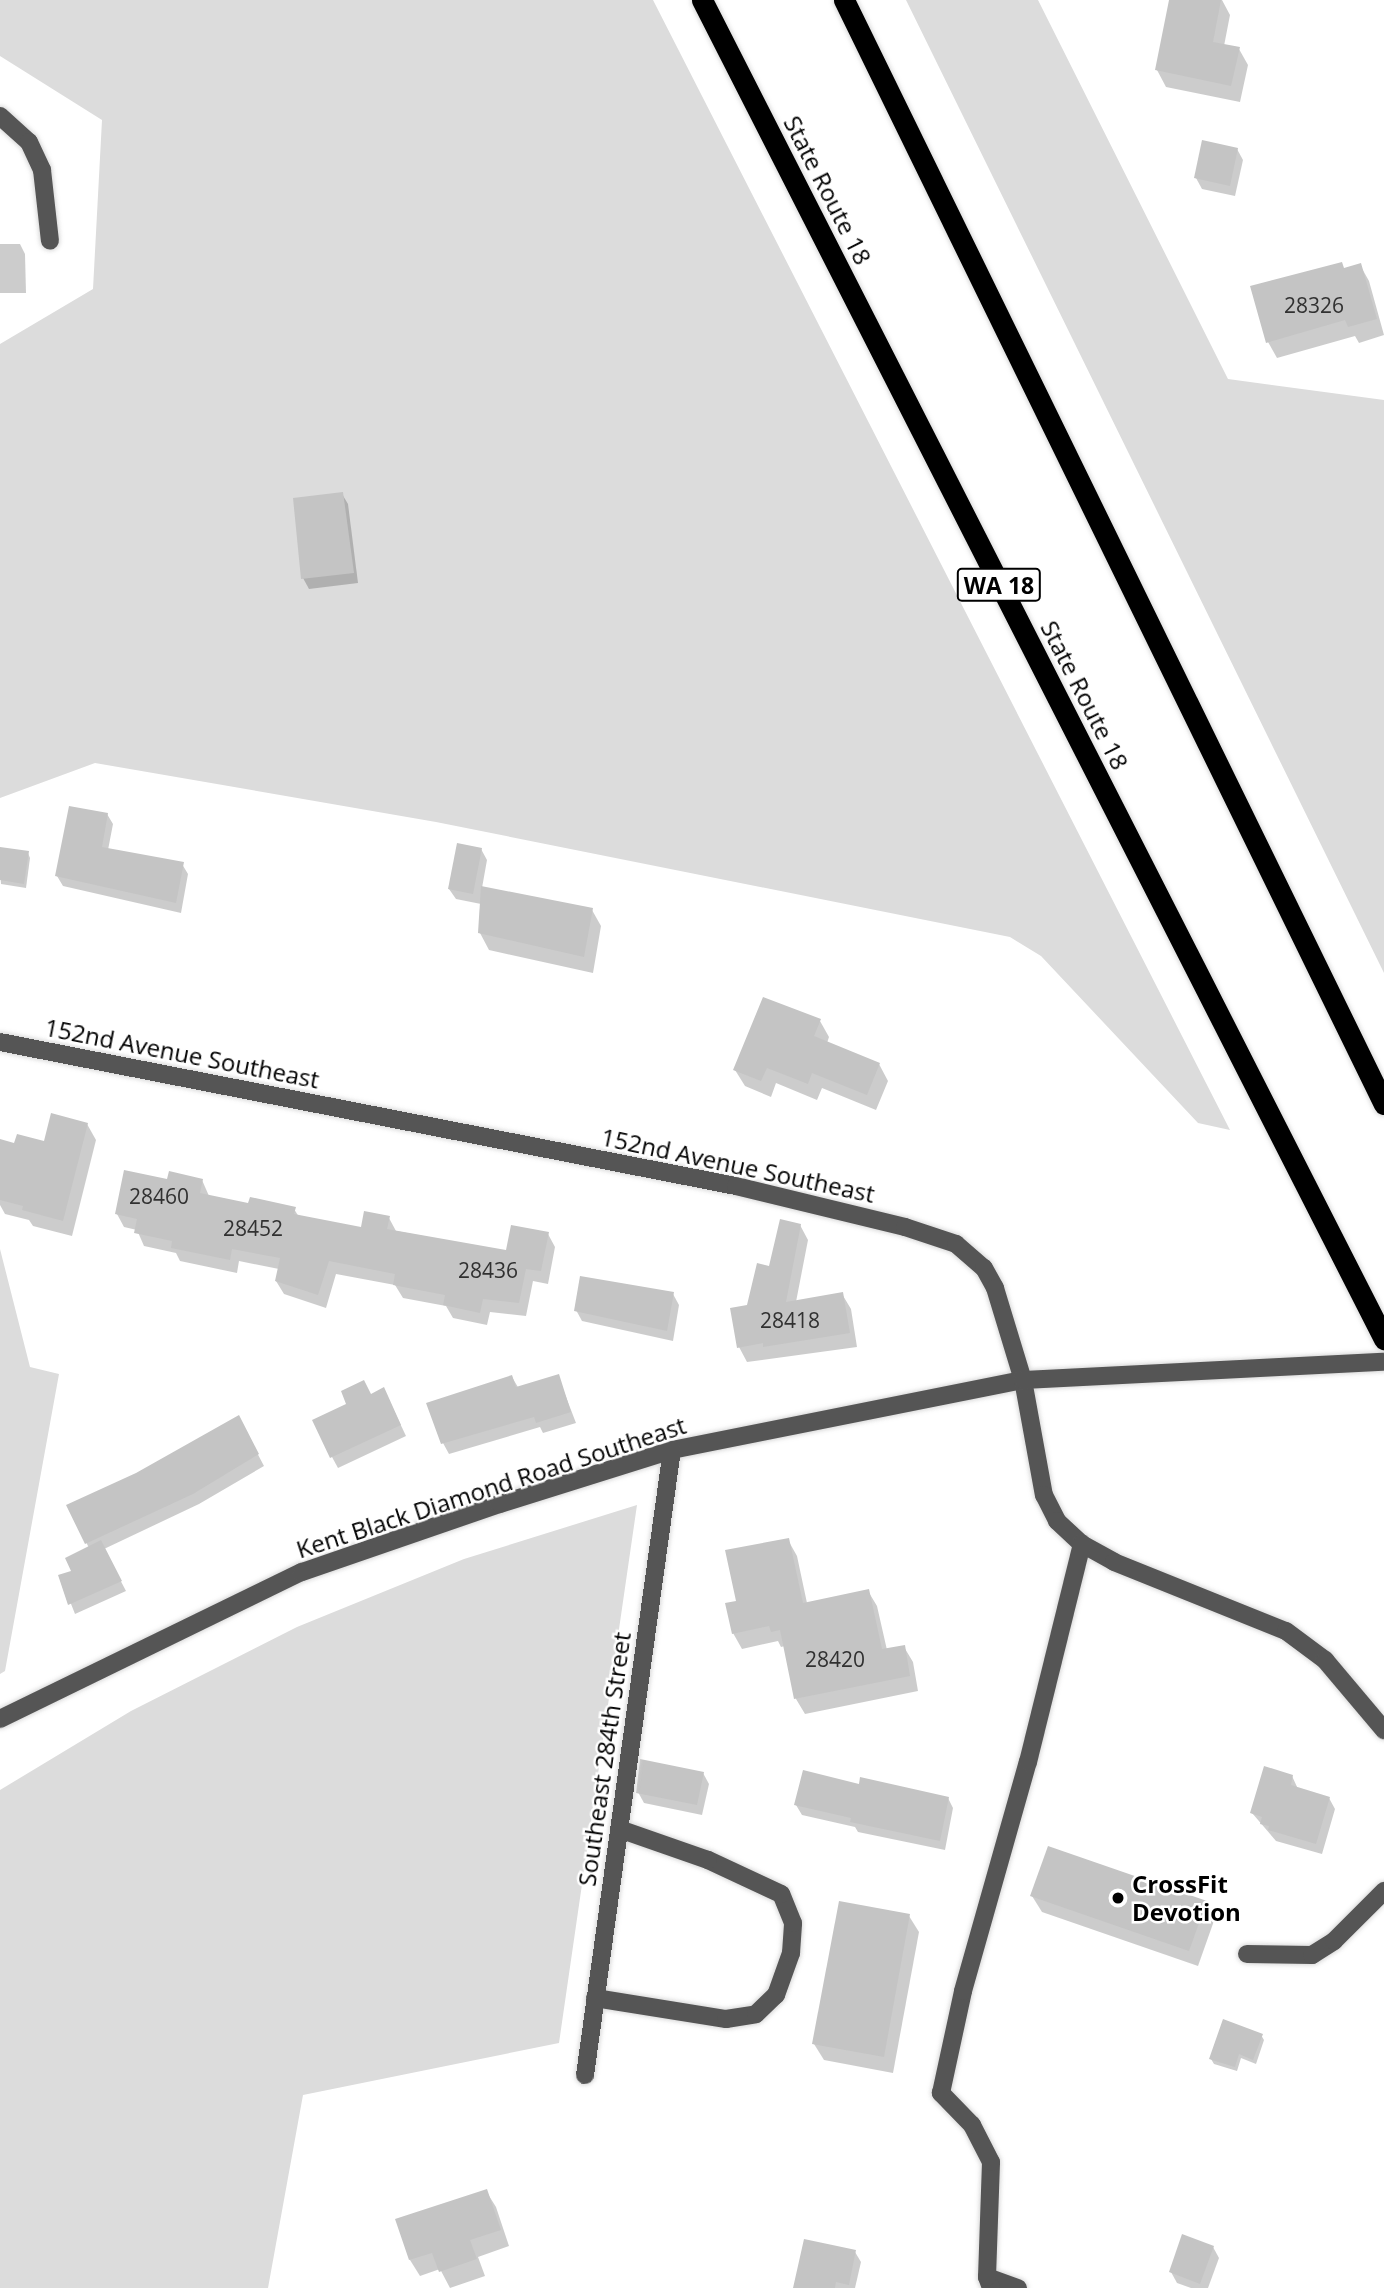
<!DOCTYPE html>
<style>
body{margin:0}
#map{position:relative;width:1384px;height:2288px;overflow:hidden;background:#fff;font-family:"Open Sans",sans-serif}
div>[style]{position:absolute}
.green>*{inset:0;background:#dcdcdc}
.shadow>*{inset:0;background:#0003}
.building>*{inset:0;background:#c4c4c4}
.roads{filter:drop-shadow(0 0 2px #dbdbdb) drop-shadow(0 0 2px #dbdbdb)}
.minor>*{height:18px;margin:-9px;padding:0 9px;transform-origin:9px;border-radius:9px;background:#555}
.highway>*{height:21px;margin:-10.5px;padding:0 10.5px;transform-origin:10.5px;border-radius:10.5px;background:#000}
.dots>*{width:19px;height:19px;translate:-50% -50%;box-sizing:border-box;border:4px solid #fff;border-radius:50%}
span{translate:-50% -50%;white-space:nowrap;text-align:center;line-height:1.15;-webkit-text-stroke:5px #fff;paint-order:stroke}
.number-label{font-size:21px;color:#313131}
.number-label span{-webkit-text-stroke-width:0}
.shield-label span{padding:2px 5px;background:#fff;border:2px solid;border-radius:5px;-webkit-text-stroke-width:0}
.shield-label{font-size:23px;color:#000;font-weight:700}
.street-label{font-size:24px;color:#000}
.poi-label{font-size:24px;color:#000;font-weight:700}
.left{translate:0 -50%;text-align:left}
</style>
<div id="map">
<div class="green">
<div style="clip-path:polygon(0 0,653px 0,1230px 1130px,1198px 1123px,1041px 956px,1010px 937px,436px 822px,95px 763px,0 798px,0 344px,93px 289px,102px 120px,0 56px)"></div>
<div style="clip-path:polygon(906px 0,1038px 0,1228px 379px,1384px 400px,1384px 973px)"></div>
<div style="clip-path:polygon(0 1249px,30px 1367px,59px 1374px,5px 1671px,0 1674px)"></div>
<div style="clip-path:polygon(637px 1505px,559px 2043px,303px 2095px,268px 2288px,0 2288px,0 1790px,131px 1711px,297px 1627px,464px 1559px)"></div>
</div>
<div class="shadow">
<div style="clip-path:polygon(1171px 0,1222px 0,1230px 15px,1224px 46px,1239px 49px,1248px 65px,1240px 102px,1166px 87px,1157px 70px)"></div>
<div style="clip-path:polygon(1237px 149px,1243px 160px,1235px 196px,1202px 189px,1196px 178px)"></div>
<div style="clip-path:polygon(0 244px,20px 244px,25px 254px,26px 293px,0 293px)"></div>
<div style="clip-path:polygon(1360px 265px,1369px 281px,1384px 335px,1359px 343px,1355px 336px,1277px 358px,1268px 342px,1344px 269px)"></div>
<div style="clip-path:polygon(342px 494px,348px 504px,358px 583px,309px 589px,303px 578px)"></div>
<div style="clip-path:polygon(107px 814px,113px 824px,108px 850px,182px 864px,188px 874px,181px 913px,63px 886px,57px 876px)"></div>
<div style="clip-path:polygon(481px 849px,487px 860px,482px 888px,592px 910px,601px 926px,593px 973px,489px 950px,480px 933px,481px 904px,456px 899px,449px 889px)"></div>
<div style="clip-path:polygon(28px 853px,30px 858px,26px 888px,1px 884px,0 868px)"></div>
<div style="clip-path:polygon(820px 1021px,829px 1037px,827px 1043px,879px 1064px,888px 1081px,876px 1110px,822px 1088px,817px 1100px,776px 1083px,771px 1097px,745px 1086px,735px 1070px)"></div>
<div style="clip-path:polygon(87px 1124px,96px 1140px,72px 1236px,33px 1226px,29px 1220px,5px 1214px,0 1205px,0 1141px,16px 1145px,45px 1143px)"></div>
<div style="clip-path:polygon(202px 1180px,209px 1196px,249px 1205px,294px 1209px,299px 1217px,362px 1229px,389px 1218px,396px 1231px,508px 1252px,548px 1234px,555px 1247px,548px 1284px,533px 1281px,526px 1316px,490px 1312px,487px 1325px,453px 1318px,446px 1306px,403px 1298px,395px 1285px,336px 1274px,326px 1308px,284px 1294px,276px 1281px,279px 1269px,239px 1261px,237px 1273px,180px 1261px,176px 1253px,144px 1246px,137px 1230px,124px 1227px,117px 1214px,168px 1181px)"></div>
<div style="clip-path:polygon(800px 1225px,808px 1240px,796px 1302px,842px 1294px,851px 1309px,857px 1347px,747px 1362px,739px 1347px,748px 1306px)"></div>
<div style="clip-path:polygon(673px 1294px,679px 1305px,673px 1341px,582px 1321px,576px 1310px)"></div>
<div style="clip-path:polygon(558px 1376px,576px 1423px,543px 1433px,540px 1427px,449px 1454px,443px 1443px,512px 1377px,519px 1389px)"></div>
<div style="clip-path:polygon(371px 1396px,389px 1400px,406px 1436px,338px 1468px,332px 1457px)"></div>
<div style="clip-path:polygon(244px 1428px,264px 1466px,199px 1504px,104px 1549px,126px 1591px,75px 1614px,60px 1576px,73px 1572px,89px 1548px,68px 1506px)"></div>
<div style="clip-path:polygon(788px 1540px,797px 1556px,807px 1603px,868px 1591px,877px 1606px,887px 1650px,904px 1647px,913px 1662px,918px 1691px,805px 1714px,796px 1699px,785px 1646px,781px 1647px,778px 1641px,742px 1649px,733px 1633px,738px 1602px)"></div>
<div style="clip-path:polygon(703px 1773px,709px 1784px,702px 1815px,644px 1803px,638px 1792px)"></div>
<div style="clip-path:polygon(1292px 1776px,1298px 1789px,1329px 1798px,1335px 1809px,1322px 1854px,1276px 1841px,1252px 1813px)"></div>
<div style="clip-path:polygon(860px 1786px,948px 1798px,953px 1808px,945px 1850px,858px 1832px,855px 1827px,802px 1815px,796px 1805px)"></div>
<div style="clip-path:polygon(1032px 1896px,1205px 1902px,1215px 1918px,1198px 1966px,1042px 1912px)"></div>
<div style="clip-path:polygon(909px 1916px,919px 1932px,893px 2073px,824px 2060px,814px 2044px)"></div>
<div style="clip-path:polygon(1261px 2035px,1264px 2040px,1256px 2064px,1241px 2058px,1237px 2071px,1214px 2064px,1211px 2059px)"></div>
<div style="clip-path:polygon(486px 2191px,496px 2207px,509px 2246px,478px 2257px,485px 2276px,450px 2288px,440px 2269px,420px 2276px,410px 2260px,397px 2221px)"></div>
<div style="clip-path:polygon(1213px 2247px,1219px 2258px,1208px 2288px,1191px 2288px,1177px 2283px,1171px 2272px)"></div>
<div style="clip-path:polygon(855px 2252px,861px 2262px,855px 2288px,795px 2288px)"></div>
</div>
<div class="building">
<div style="clip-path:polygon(1169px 0,1221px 0,1213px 42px,1240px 47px,1231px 86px,1155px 70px)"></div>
<div style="clip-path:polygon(1202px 140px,1238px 148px,1230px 186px,1194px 178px)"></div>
<div style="clip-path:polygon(1342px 262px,1344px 268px,1361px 263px,1377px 319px,1348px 327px,1345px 320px,1266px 343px,1250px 286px)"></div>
<div style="clip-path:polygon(343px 492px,354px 573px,301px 579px,293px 498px)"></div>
<div style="clip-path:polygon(69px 806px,108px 813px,102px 847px,184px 862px,176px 903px,55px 876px)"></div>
<div style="clip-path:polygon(457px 843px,482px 848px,473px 894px,448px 889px)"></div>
<div style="clip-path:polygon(0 847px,29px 851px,24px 884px,0 880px)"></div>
<div style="clip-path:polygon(481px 886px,593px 908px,584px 957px,478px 933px)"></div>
<div style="clip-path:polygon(763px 997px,821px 1019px,814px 1036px,880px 1063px,867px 1095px,812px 1073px,808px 1084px,767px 1068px,761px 1081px,733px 1070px)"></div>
<div style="clip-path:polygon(51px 1113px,88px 1123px,63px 1221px,22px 1210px,23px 1206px,0 1200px,0 1139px,14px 1143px,17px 1134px,44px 1141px)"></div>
<div style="clip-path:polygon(124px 1170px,167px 1179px,169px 1171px,203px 1179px,200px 1193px,248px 1203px,250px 1197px,296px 1207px,294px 1214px,361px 1227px,364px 1211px,390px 1216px,387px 1229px,506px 1250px,511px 1225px,549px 1232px,541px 1271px,526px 1269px,519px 1303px,483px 1299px,480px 1313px,443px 1305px,445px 1295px,393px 1285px,395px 1274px,329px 1261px,318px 1295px,275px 1281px,280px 1258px,232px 1249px,230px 1260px,171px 1248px,172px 1241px,134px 1233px,137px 1219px,115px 1214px)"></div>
<div style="clip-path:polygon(780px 1219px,801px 1224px,786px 1302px,843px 1292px,850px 1333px,763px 1347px,763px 1343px,737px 1348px,730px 1308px,747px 1305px,757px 1263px,769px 1266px)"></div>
<div style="clip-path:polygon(580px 1276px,674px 1292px,667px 1331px,574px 1311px)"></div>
<div style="clip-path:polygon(559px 1374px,571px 1412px,536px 1423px,534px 1417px,441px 1444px,426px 1403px,512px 1375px,516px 1387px)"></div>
<div style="clip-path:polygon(364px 1380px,371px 1394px,384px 1387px,401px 1425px,330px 1458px,312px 1420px,346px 1404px,341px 1391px)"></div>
<div style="clip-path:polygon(239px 1415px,259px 1454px,193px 1494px,85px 1544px,66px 1505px,136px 1473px)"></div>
<div style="clip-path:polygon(789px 1538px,803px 1603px,869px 1589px,882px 1649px,905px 1645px,910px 1676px,794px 1699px,780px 1630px,771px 1632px,769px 1626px,732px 1634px,725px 1603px,736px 1601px,725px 1550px)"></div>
<div style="clip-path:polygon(101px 1540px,122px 1581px,68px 1605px,58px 1575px,71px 1571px,65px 1558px)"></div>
<div style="clip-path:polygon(640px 1759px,704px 1772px,697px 1805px,636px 1793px)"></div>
<div style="clip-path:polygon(1264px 1766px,1293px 1775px,1291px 1785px,1330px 1797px,1316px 1844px,1268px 1830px,1269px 1826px,1260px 1824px,1262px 1817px,1250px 1813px)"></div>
<div style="clip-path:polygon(803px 1770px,859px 1784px,860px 1777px,949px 1797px,940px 1841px,850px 1822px,851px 1818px,794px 1805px)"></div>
<div style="clip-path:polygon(1048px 1846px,1207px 1901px,1189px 1951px,1030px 1896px)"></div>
<div style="clip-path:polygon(839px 1901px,910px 1914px,884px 2057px,812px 2044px)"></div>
<div style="clip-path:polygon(1223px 2019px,1263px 2034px,1253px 2060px,1239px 2054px,1235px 2067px,1209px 2059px)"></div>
<div style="clip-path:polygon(487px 2189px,501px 2230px,470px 2240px,477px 2259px,439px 2272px,432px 2253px,409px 2260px,395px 2219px)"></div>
<div style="clip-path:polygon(1182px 2234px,1214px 2246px,1200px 2284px,1169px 2272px)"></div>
<div style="clip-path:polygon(804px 2239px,856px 2250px,849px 2285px,836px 2282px,835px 2288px,793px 2288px)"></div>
</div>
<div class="roads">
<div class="minor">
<div style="left:0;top:116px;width:39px;rotate:42deg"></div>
<div style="left:29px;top:142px;width:31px;rotate:65deg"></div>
<div style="left:42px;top:170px;width:71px;rotate:83.6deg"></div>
<div style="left:0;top:1042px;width:750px;rotate:11.07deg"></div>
<div style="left:736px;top:1186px;width:174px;rotate:13.6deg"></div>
<div style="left:905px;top:1227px;width:54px;rotate:18.4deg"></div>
<div style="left:956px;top:1244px;width:37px;rotate:41deg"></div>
<div style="left:984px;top:1268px;width:23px;rotate:61deg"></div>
<div style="left:995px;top:1288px;width:96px;rotate:73.1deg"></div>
<div style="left:1023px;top:1380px;width:117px;rotate:79.7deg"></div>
<div style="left:1044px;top:1495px;width:29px;rotate:63deg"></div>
<div style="left:1057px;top:1521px;width:34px;rotate:43deg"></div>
<div style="left:1082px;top:1544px;width:37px;rotate:29deg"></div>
<div style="left:1114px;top:1562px;width:185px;rotate:21.9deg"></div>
<div style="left:1286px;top:1631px;width:49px;rotate:36.6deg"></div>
<div style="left:1325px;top:1660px;width:92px;rotate:49.9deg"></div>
<div style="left:0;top:1719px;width:336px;rotate:-26deg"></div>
<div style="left:302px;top:1572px;width:209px;rotate:-19deg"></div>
<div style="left:500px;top:1504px;width:180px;rotate:-17.4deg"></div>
<div style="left:672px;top:1450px;width:358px;rotate:-11.3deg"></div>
<div style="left:1023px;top:1380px;width:361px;rotate:-2.9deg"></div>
<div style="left:1247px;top:1954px;width:65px;rotate:0.9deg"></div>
<div style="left:1312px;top:1955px;width:26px;rotate:-32deg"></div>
<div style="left:1334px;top:1941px;width:71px;rotate:-45deg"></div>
<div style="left:595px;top:1998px;width:133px;rotate:9.1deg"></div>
<div style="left:726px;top:2019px;width:30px;rotate:-9deg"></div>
<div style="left:756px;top:2014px;width:28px;rotate:-44deg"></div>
<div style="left:776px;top:1995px;width:45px;rotate:-70.3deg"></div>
<div style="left:791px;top:1953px;width:30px;rotate:-86deg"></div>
<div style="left:793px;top:1923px;width:31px;rotate:-112deg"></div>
<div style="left:781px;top:1894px;width:81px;rotate:-155deg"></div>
<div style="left:708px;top:1860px;width:94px;rotate:-160.8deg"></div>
<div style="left:585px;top:2075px;width:631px;rotate:-82.08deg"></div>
<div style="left:987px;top:2277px;width:33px;rotate:20deg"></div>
<div style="left:991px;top:2288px;width:12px;rotate:-110deg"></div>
<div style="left:987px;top:2277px;width:115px;rotate:-88deg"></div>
<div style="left:991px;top:2162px;width:42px;rotate:-117.2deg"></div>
<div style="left:972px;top:2125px;width:45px;rotate:-134.1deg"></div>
<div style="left:941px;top:2093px;width:104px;rotate:-77.8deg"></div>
<div style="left:963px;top:1991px;width:238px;rotate:-74.2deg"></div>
<div style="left:1028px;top:1762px;width:225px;rotate:-76.1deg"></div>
</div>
<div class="highway">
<div style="left:702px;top:0;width:1503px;rotate:63.01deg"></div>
<div style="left:844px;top:0;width:1229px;rotate:63.94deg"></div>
</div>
</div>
<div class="dots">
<div style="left:1118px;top:1898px;background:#000"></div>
</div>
<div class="number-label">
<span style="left:1314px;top:305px">28326</span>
<span style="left:159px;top:1196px">28460</span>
<span style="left:253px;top:1228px">28452</span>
<span style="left:488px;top:1270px">28436</span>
<span style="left:790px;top:1320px">28418</span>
<span style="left:835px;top:1659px">28420</span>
</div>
<div class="shield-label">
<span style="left:999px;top:585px">WA 18</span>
</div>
<div class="street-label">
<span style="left:828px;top:190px;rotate:63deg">State Route 18</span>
<span style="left:1085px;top:695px;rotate:63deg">State Route 18</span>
<span style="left:182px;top:1053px;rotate:11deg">152nd Avenue Southeast</span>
<span style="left:738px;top:1165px;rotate:12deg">152nd Avenue Southeast</span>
<span style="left:491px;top:1487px;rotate:-18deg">Kent Black Diamond Road Southeast</span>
<span style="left:604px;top:1759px;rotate:-82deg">Southeast 284th Street</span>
</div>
<div class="poi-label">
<span class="left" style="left:1132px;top:1898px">CrossFit<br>Devotion</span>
</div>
</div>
